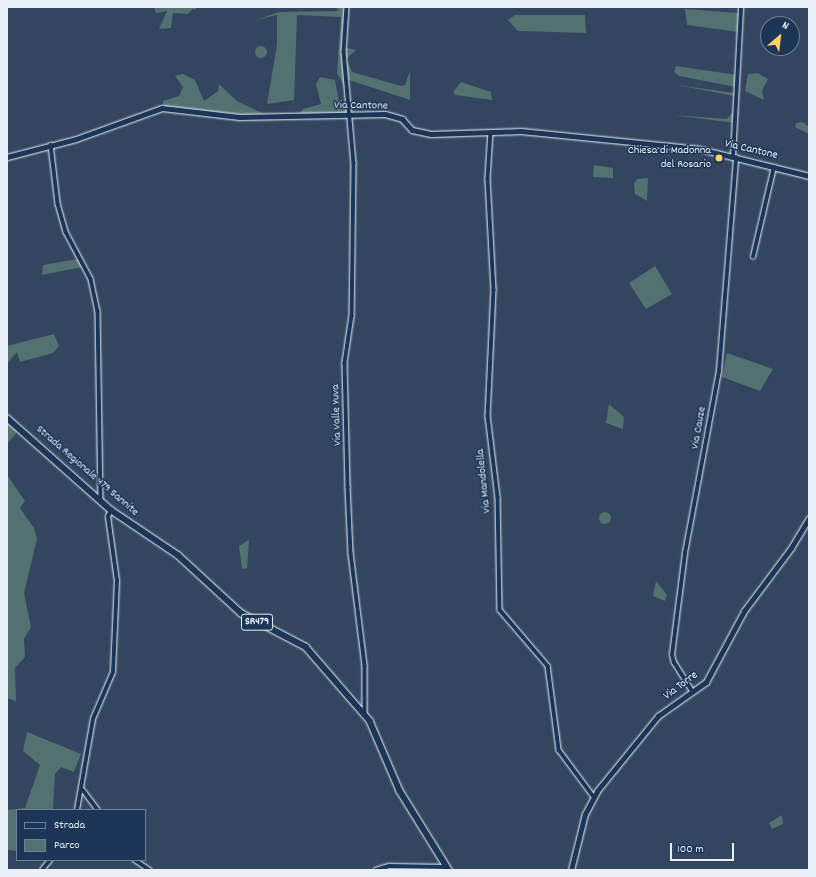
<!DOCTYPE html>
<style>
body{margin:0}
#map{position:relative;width:816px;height:877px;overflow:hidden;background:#33455f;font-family:Dekko,sans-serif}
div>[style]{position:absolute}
.green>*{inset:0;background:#537170}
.round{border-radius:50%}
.roads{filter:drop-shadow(0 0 1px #e8f1f8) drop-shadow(0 0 1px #e8f1f8)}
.minor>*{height:3.5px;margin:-1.75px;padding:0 1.75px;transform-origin:1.75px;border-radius:1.75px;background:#1d3557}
.secondary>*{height:5px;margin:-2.5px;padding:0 2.5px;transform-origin:2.5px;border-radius:2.5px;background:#1d3557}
.primary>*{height:5.5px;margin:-2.75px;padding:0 2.75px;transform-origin:2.75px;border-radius:2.75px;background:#1d3557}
.dots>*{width:11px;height:11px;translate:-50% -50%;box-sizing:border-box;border:2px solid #1d3557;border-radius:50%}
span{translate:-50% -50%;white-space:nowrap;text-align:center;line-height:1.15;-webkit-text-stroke:3px #1d3557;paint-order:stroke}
.shield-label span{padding:1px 3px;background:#1d3557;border:1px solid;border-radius:3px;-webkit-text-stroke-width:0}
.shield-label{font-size:11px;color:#e8f1f8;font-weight:700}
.street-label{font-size:12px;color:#e8f1f8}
.poi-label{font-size:12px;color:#e8f1f8}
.right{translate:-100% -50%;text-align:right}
.frame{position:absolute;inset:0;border:8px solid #e8f1f8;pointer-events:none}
.legend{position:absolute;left:16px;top:809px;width:130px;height:52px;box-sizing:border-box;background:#1d3557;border:1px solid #6e8097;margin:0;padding:5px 7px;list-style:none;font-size:12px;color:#e8f1f8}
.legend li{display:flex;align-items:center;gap:8px;height:20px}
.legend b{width:20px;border:1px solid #6e8097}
.north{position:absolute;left:760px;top:16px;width:40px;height:40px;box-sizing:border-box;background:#1d3557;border:1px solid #6e8097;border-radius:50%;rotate:28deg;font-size:11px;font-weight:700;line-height:16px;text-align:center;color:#e8f1f8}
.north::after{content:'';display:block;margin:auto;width:14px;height:18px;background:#ffd166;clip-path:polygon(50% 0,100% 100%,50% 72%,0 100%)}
.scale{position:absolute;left:670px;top:843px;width:64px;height:18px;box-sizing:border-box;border:2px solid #e8f1f8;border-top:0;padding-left:5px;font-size:12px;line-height:14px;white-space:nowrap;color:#e8f1f8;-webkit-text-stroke:3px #1d3557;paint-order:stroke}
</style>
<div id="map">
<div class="green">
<div style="clip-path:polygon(154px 7px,196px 7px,196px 10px,193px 9px,188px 14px,173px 13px,171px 28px,159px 29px,167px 11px,156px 13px)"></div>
<div style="clip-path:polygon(337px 7px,350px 7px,345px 10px,343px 47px,356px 50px,346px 59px,352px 72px,401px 86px,405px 85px,410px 71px,410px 100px,346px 79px,349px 112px,297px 116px,303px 109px,321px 104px,316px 84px,320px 77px,335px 80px,340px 107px,346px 105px,345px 88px,337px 73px,341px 17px,297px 15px,294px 100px,267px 104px,277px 45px,277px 15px,256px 20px,279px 12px,338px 11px)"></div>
<div style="clip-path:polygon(685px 9px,739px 13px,738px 32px,687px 25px)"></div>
<div style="clip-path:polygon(515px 15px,585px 15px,586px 33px,518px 31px,508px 20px)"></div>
<div class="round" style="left:255px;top:46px;width:12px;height:12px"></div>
<div style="clip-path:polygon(676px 66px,737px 75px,736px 87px,679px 76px,674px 72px)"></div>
<div style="clip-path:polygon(757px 73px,768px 79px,762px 91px,764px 100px,745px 91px,748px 74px)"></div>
<div style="clip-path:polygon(183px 74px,195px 80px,204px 101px,218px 91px,219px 84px,237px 101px,268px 116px,164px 108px,163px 101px,179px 96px,183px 87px,175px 76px)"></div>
<div style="clip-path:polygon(461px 82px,491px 92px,492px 100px,455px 95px,453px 92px)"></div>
<div style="clip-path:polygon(677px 85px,735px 93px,735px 123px,673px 115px,727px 119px,733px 112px,734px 96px)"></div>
<div style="clip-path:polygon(803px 122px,809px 127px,809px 134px,795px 127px,796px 123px)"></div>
<div style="clip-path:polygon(594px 165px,613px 168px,613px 178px,593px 177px)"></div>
<div style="clip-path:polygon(648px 178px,647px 201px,635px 194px,634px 184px,637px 179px)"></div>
<div style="clip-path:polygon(78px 259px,82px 267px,42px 275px,43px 265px)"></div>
<div style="clip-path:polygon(655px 266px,672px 294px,646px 309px,629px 283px)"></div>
<div style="clip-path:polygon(54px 334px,59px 346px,53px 353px,20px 362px,17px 352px,7px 364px,7px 346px)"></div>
<div style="clip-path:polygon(727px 353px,773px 369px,760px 391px,722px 377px)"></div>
<div style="clip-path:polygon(609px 404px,624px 417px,623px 429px,606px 423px)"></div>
<div style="clip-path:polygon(7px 422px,18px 431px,7px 444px)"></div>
<div style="clip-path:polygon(7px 475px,25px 501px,20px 508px,34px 528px,37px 539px,24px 593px,31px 627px,24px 639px,25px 657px,15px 668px,16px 701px,7px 698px)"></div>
<div class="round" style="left:599px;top:512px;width:12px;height:12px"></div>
<div style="clip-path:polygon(249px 540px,247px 568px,242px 569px,239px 546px)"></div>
<div style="clip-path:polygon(656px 581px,667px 595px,665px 601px,653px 596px)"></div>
<div style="clip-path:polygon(27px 732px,81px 754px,74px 772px,61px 767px,55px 774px,53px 810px,17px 810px,17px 851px,7px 850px,7px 810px,25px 808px,40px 765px,23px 751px)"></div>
<div style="clip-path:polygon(782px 815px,783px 824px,772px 829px,769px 823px)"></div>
</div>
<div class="roads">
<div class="minor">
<div style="left:347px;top:7px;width:45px;rotate:93.8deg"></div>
<div style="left:344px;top:52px;width:111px;rotate:84.9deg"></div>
<div style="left:354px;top:163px;width:153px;rotate:90.7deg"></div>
<div style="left:352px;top:316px;width:48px;rotate:98.5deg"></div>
<div style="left:345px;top:363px;width:124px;rotate:88.6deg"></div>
<div style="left:348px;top:487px;width:66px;rotate:87.4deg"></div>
<div style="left:351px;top:553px;width:114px;rotate:82.9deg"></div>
<div style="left:365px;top:666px;width:48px;rotate:90deg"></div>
<div style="left:491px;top:132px;width:47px;rotate:93.7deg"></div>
<div style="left:488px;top:179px;width:111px;rotate:86.9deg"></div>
<div style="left:494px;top:290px;width:126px;rotate:92.7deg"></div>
<div style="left:488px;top:416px;width:82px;rotate:83deg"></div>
<div style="left:498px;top:497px;width:113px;rotate:89deg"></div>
<div style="left:500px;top:610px;width:74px;rotate:49.4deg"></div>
<div style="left:548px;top:666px;width:85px;rotate:82.5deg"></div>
<div style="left:559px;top:750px;width:59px;rotate:53.3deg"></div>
<div style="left:51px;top:145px;width:59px;rotate:83.2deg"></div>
<div style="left:58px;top:204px;width:29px;rotate:74deg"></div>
<div style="left:66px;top:232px;width:53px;rotate:62deg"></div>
<div style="left:91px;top:279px;width:33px;rotate:78deg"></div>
<div style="left:98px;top:311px;width:190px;rotate:89.1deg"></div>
<div style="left:733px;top:157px;width:150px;rotate:-86.9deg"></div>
<div style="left:753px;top:257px;width:92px;rotate:-76.9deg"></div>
<div style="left:693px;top:693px;width:36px;rotate:-122deg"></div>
<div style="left:674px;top:663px;width:8px;rotate:-104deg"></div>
<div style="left:672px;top:655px;width:103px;rotate:-82.7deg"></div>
<div style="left:685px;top:553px;width:185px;rotate:-79.4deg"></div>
<div style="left:719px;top:371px;width:214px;rotate:-85.4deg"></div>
<div style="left:83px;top:790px;width:25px;rotate:53deg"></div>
<div style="left:77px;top:810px;width:92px;rotate:-80deg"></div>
<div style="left:93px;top:719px;width:51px;rotate:-66.9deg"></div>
<div style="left:113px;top:672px;width:91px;rotate:-87.5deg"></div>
<div style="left:117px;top:581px;width:65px;rotate:-98deg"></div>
<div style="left:108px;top:517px;width:8px;rotate:-67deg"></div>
<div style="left:135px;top:860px;width:18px;rotate:34deg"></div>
<div style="left:42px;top:870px;width:13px;rotate:-51deg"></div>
<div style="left:376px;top:870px;width:14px;rotate:-17deg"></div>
<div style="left:389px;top:866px;width:57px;rotate:1deg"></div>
</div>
<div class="secondary">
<div style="left:7px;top:157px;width:71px;rotate:-14.6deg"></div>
<div style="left:76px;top:139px;width:91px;rotate:-19.8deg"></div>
<div style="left:162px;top:108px;width:78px;rotate:6.7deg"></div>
<div style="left:239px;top:117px;width:146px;rotate:-1.2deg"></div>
<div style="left:385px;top:114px;width:18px;rotate:16deg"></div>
<div style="left:402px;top:119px;width:15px;rotate:48deg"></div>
<div style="left:412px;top:130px;width:19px;rotate:12deg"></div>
<div style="left:431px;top:134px;width:90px;rotate:-1.9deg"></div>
<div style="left:521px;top:131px;width:180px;rotate:5.7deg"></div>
<div style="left:700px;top:149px;width:112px;rotate:13.9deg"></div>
<div style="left:571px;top:870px;width:58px;rotate:-76deg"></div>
<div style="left:585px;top:814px;width:26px;rotate:-62deg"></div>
<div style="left:597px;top:791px;width:97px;rotate:-50.9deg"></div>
<div style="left:658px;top:716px;width:59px;rotate:-35.3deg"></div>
<div style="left:706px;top:682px;width:81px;rotate:-61.8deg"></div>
<div style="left:744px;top:611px;width:79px;rotate:-53.3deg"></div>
<div style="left:791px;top:548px;width:35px;rotate:-59deg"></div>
</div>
<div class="primary">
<div style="left:7px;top:418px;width:139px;rotate:41.5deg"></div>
<div style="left:111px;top:510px;width:81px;rotate:33.9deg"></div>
<div style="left:178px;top:555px;width:86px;rotate:42.6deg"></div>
<div style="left:241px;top:613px;width:73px;rotate:27.6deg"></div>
<div style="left:306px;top:647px;width:98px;rotate:49.1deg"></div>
<div style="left:370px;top:721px;width:76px;rotate:66.8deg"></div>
<div style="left:400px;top:791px;width:93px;rotate:58.2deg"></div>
</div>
</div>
<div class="dots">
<div style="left:719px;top:158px;background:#ffd166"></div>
</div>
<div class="shield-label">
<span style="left:257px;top:622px">SR479</span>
</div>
<div class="street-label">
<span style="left:361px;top:106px;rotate:1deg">Via Cantone</span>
<span style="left:751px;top:150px;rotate:13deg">Via Cantone</span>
<span style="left:337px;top:415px;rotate:-92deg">Via Valle Yuva</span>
<span style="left:699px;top:428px;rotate:-80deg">Via Cauze</span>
<span style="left:87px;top:471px;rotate:41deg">Strada Regionale 479 Sannite</span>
<span style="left:484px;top:481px;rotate:-96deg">Via Mandolella</span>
<span style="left:681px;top:686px;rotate:-37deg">Via Torre</span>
</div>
<div class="poi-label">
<span class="right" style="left:711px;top:158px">Chiesa di Madonna<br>del Rosario</span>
</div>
<div class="frame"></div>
<ul class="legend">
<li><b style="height:5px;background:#1d3557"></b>Strada</li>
<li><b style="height:11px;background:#537170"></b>Parco</li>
</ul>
<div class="north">N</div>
<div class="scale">100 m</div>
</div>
